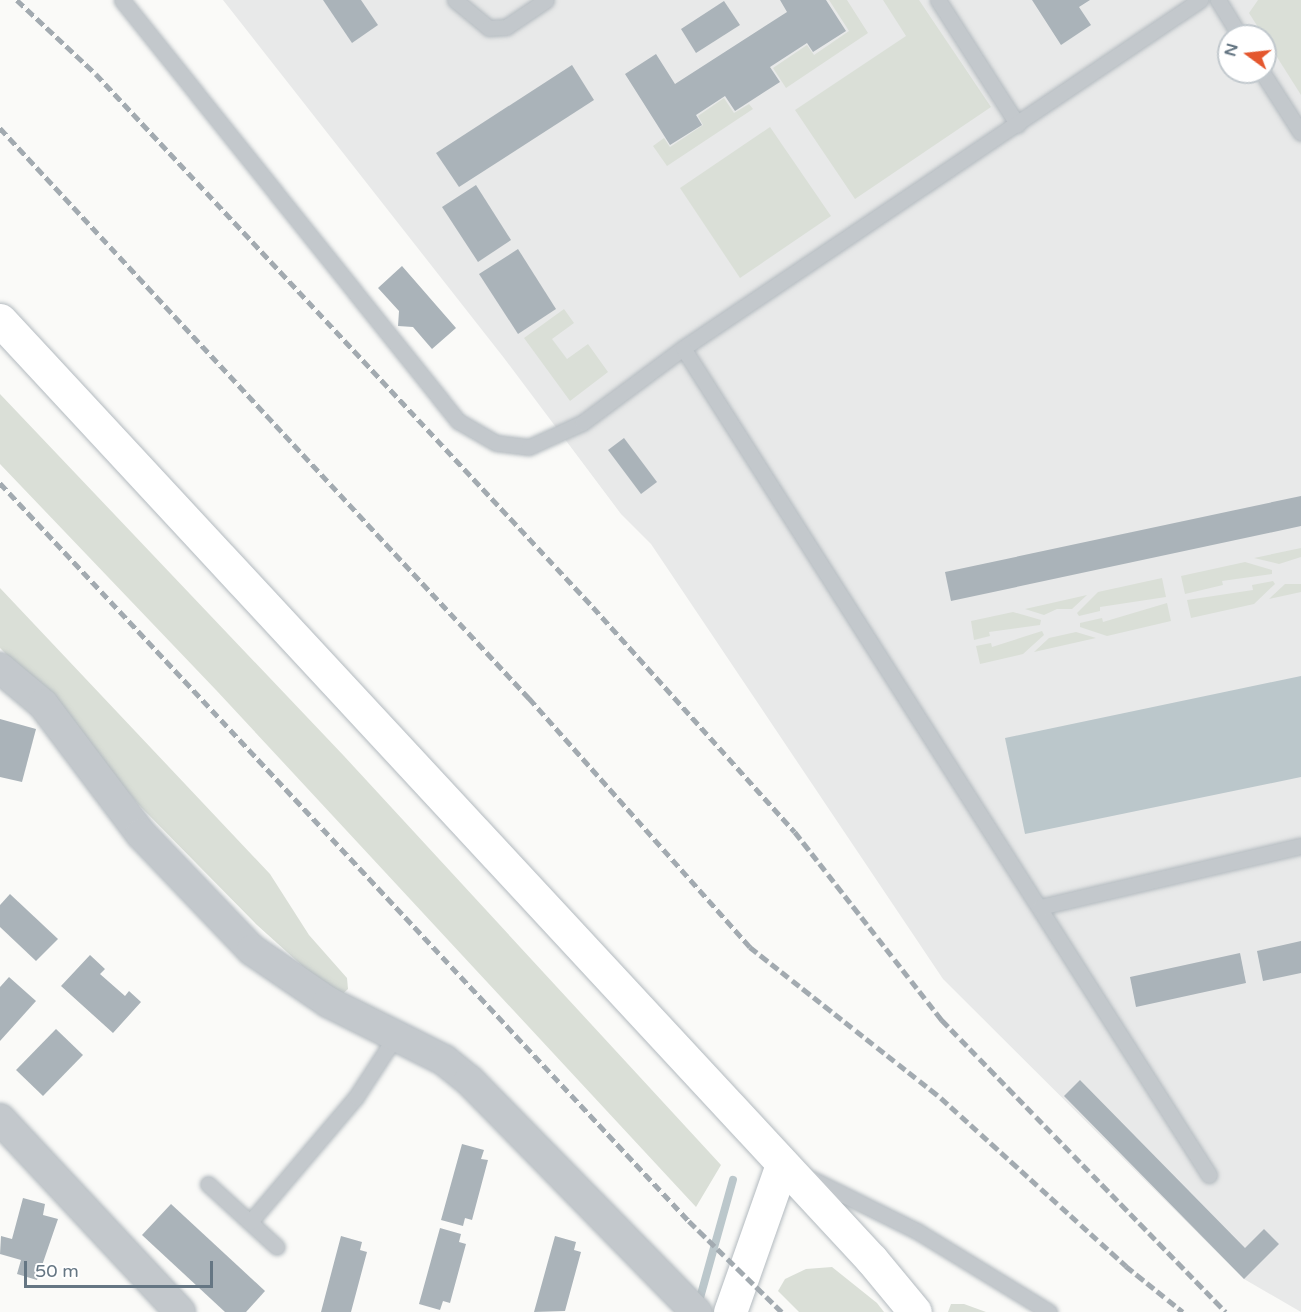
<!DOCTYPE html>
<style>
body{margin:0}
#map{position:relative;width:1301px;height:1312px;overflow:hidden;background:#fafaf8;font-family:"Varela Round",sans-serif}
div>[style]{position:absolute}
.built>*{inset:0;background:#e8e9e9}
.green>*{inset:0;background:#dadfd7}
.water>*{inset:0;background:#bbc7cb}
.stream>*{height:8px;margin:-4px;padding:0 4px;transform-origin:4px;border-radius:4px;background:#bbc7cb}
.building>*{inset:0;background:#aab3b9}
.roads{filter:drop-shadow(0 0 2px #b3babf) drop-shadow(0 0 2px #b3babf)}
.lane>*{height:15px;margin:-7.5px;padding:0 7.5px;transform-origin:7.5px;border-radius:7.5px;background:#c3c8cc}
.street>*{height:30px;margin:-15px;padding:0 15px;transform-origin:15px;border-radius:15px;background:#c3c8cc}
.secondary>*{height:33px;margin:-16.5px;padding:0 16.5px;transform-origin:16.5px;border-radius:16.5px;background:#fff}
.highway>*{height:33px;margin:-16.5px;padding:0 16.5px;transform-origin:16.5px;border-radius:16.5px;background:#fff}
.rail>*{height:4.5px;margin-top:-2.25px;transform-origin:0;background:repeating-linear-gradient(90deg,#a2aab0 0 9px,transparent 0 13.5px)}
span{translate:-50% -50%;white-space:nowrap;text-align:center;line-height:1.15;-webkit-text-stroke:6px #fff;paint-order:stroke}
.north{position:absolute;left:1217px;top:24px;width:60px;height:60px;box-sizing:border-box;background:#fff;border:2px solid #c1c8cd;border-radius:50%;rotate:285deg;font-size:16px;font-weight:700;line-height:24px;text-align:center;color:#657683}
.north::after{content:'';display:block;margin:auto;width:21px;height:27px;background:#e4572e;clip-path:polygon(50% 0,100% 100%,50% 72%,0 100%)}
.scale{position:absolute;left:24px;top:1261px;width:189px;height:27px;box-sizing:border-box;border:3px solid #657683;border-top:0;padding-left:8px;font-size:18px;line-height:21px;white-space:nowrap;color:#657683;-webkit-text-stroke:4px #fff;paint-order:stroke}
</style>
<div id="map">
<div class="built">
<div style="clip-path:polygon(evenodd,223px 0,1301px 0,1301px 1312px,1244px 1279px,943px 979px,651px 544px,621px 514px,504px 358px,223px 0,1229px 36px,1265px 36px,1265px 72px,1229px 72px,1229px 36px)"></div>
</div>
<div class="green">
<div style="clip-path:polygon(829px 0,847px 0,868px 33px,786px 88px,773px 68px,807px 45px,814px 55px,849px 31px)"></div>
<div style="clip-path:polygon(883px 0,919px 0,991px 107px,855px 199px,795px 110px,906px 36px)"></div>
<div style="clip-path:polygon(1258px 0,1301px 0,1301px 95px,1249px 13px)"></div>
<div style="clip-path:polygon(724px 98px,734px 113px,749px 104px,753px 109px,667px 166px,653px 146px,664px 138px,670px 147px,703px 125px,698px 116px)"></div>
<div style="clip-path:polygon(770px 127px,831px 216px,740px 278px,680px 188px)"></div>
<div style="clip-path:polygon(564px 309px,574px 323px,552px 339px,567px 359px,588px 344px,608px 372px,570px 401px,524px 338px)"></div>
<div style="clip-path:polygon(0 394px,344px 756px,721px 1165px,696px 1207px,216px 690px,0 464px)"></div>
<div style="clip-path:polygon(1301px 548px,1301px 557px,1279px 564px,1254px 558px)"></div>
<div style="clip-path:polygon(1245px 562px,1272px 570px,1272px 574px,1222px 581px,1223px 585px,1185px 594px,1181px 576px)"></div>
<div style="clip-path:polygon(1162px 578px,1166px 597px,1100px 607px,1100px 611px,1079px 616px,1077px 613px,1098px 592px)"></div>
<div style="clip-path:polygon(1273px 581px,1275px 584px,1254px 604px,1191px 618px,1187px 600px,1253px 590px,1252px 585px)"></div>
<div style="clip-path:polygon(1285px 584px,1301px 584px,1301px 592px,1269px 599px)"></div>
<div style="clip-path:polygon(0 588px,270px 874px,309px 935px,347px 978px,348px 989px,338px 998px,257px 925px,138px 804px,44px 692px,0 648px)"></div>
<div style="clip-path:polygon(1087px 595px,1072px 609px,1057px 609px,1044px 615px,1025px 609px)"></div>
<div style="clip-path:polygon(1167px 603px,1171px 621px,1107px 636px,1080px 627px,1080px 623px,1102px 618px,1103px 622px)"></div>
<div style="clip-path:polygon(1013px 612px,1041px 620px,1040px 625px,989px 632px,990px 636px,974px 640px,971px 621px)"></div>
<div style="clip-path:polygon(1042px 631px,1044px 635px,1023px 654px,980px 664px,976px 646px,991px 643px,992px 647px)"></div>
<div style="clip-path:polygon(1076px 632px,1096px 638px,1034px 652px,1049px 638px)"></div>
<div style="clip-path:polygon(832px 1267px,877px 1303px,884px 1312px,799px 1312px,778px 1291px,785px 1279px,806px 1269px)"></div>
<div style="clip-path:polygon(951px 1304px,964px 1304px,986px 1312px,948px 1312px)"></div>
</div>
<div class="water">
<div style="clip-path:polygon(1301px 676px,1301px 777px,1025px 834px,1005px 738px)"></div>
</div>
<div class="stream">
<div style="left:698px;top:1305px;width:130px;rotate:-74.4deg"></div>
</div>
<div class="building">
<div style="clip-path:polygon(323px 0,361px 0,378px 25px,352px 43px)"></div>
<div style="clip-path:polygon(780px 0,826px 0,846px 31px,813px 52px,807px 43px,770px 67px,780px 82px,735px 111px,725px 96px,696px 115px,702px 125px,670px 145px,625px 74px,656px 54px,675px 84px,787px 12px)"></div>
<div style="clip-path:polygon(1032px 0,1090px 0,1079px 7px,1091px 25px,1061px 45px)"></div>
<div style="clip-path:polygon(724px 1px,740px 25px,696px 53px,681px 29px)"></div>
<div style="clip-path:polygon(572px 65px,594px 100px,459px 187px,436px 153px)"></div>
<div style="clip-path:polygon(476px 185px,511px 240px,478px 262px,442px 207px)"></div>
<div style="clip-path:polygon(518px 249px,556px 309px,518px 334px,479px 274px)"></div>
<div style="clip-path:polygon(402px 266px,456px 328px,432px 349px,413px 327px,398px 326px,399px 311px,378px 288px)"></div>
<div style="clip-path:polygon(624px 438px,657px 482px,641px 494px,608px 450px)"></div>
<div style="clip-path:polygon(1301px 496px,1301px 526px,951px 601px,945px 572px)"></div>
<div style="clip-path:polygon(0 719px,36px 729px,22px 782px,0 777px)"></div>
<div style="clip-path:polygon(10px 894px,58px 939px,36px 961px,0 927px,0 905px)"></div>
<div style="clip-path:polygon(1301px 941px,1301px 973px,1263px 981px,1257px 951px)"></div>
<div style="clip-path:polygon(1240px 953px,1246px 983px,1136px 1007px,1130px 977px)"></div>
<div style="clip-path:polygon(90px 955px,105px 969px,100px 974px,125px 996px,129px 991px,141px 1002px,113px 1033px,61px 986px)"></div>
<div style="clip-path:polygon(9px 977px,36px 1001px,0 1041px,0 987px)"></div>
<div style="clip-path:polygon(56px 1029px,83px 1055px,43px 1096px,16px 1070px)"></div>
<div style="clip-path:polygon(1080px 1080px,1245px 1248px,1264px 1229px,1279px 1244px,1244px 1279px,1064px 1096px)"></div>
<div style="clip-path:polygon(462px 1144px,484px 1150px,481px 1159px,488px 1160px,472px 1220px,465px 1218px,463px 1226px,441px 1220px)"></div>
<div style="clip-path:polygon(23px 1198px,45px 1204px,43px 1215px,58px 1219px,37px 1280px,17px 1274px,21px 1260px,0 1254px,1px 1236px,12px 1239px)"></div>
<div style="clip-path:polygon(171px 1204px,265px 1291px,246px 1312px,225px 1312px,142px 1235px)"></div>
<div style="clip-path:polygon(440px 1228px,461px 1234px,459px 1242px,466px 1244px,450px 1303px,443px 1301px,440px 1310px,419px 1304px)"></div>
<div style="clip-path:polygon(341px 1236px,362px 1242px,360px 1250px,367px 1252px,351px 1312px,321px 1312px)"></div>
<div style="clip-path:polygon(555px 1236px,576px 1242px,574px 1250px,581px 1252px,565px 1311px,534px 1312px)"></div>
</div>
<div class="roads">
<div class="lane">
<div style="left:122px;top:0;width:539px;rotate:51.41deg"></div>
<div style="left:458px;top:421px;width:44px;rotate:30.1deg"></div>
<div style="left:496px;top:443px;width:33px;rotate:7deg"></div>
<div style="left:529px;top:447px;width:58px;rotate:-24.4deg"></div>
<div style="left:582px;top:423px;width:126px;rotate:-36.6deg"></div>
<div style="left:455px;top:0;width:44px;rotate:39.5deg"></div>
<div style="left:489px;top:28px;width:17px;rotate:-3deg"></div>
<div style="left:506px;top:27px;width:48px;rotate:-34deg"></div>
<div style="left:938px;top:0;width:148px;rotate:57.4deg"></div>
<div style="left:1200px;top:0;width:623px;rotate:146.05deg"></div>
<div style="left:683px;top:348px;width:980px;rotate:57.54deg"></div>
<div style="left:1218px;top:0;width:42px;rotate:58.6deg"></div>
<div style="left:1262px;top:72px;width:72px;rotate:57.4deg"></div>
<div style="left:1040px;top:907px;width:268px;rotate:-13.2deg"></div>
<div style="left:806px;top:1176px;width:124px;rotate:26.4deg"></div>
<div style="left:917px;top:1231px;width:155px;rotate:31.5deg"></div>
<div style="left:208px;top:1184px;width:93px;rotate:42.4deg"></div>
<div style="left:250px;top:1222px;width:164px;rotate:-49.7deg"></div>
<div style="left:356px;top:1097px;width:72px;rotate:-57deg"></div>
</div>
<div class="street">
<div style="left:0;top:668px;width:56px;rotate:39.9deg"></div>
<div style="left:43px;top:704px;width:163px;rotate:53deg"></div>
<div style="left:141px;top:834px;width:161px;rotate:46.3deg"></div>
<div style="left:252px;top:950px;width:92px;rotate:34.4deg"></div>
<div style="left:328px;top:1002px;width:130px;rotate:26.6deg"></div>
<div style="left:444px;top:1060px;width:32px;rotate:39deg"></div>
<div style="left:469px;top:1080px;width:325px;rotate:45.6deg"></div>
<div style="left:0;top:1119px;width:264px;rotate:47deg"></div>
</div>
<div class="secondary">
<div style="left:730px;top:1312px;width:157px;rotate:-70.6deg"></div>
</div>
<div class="highway">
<div style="left:0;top:320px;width:1282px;rotate:47.15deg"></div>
<div style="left:872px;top:1260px;width:67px;rotate:50.4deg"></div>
</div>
</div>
<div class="rail">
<div style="left:17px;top:0;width:108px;rotate:43.1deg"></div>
<div style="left:96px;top:74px;width:729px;rotate:47deg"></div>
<div style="left:593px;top:607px;width:302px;rotate:48.1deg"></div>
<div style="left:795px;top:832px;width:239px;rotate:52deg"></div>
<div style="left:942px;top:1020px;width:407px;rotate:45.8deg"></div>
<div style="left:0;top:128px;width:778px;rotate:47.14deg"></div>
<div style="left:529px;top:698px;width:333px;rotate:48.4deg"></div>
<div style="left:750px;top:947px;width:243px;rotate:38.3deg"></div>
<div style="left:941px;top:1098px;width:250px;rotate:42.2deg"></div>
<div style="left:1126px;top:1266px;width:73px;rotate:38.9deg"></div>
<div style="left:0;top:483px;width:1010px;rotate:46.97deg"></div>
<div style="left:689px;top:1221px;width:130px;rotate:44.4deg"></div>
</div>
<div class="north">N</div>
<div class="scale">50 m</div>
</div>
